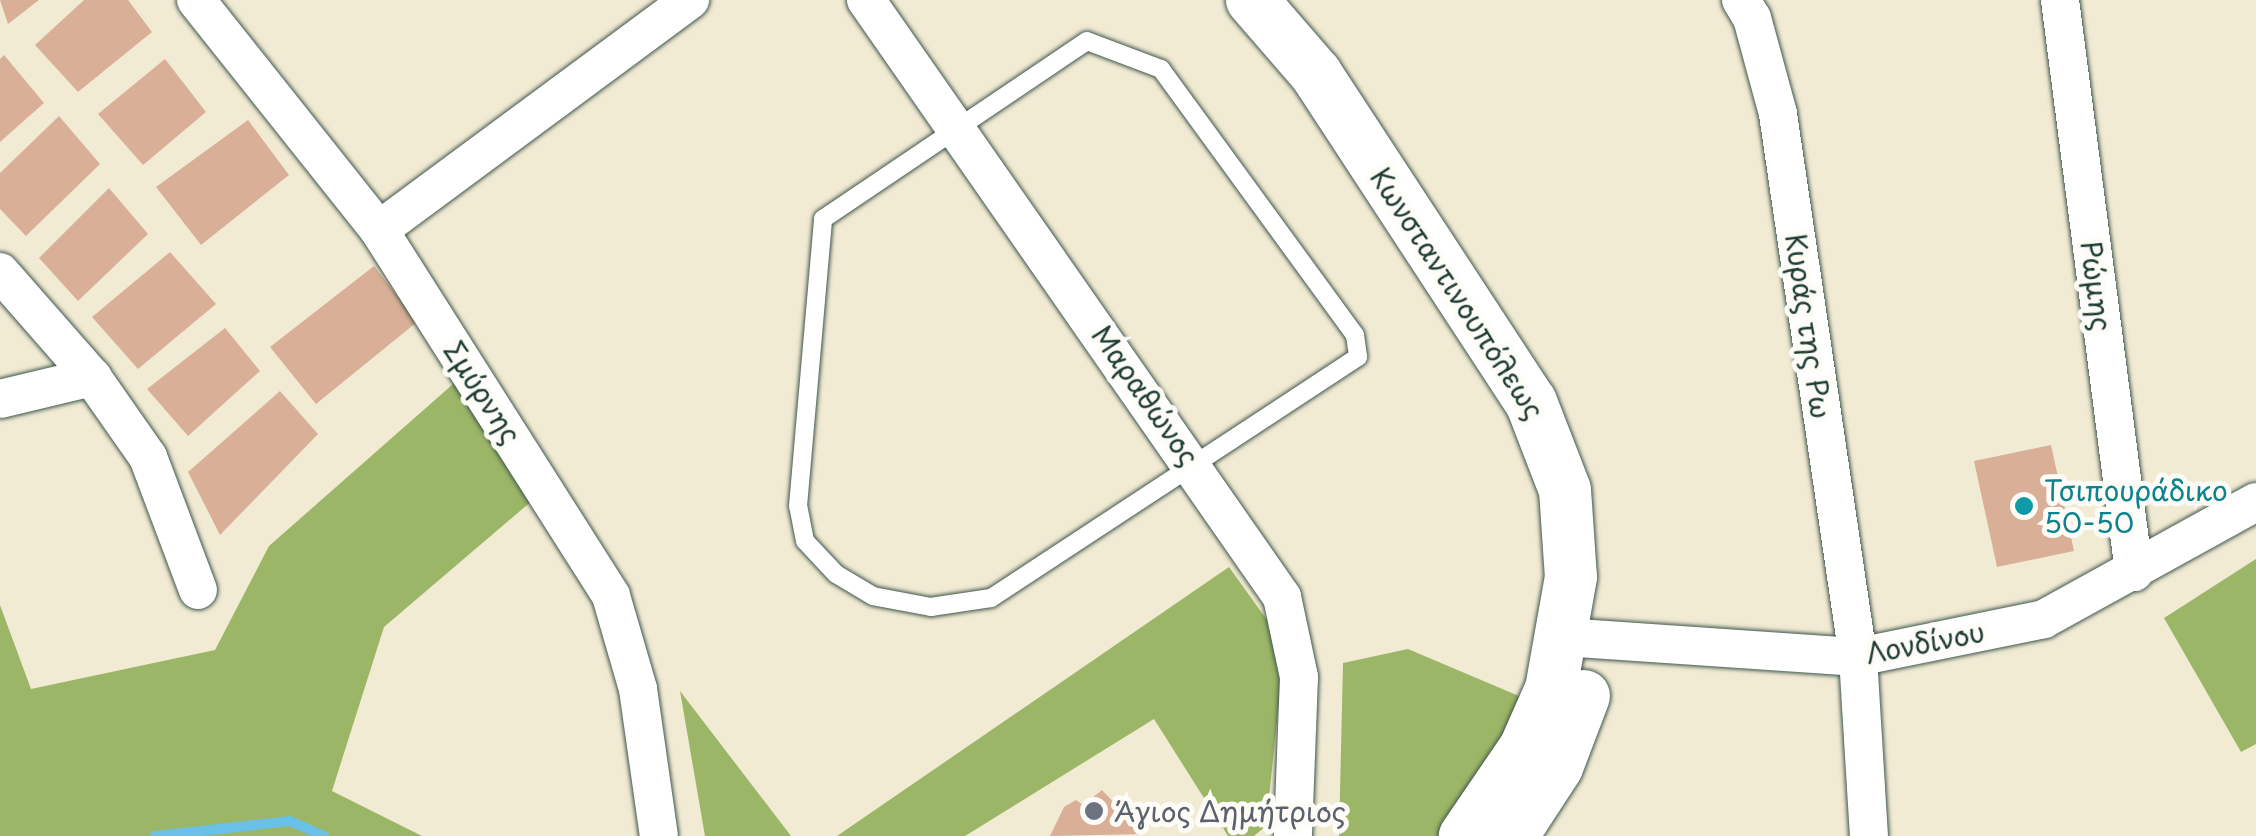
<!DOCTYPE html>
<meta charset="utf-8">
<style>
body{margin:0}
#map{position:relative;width:2256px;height:836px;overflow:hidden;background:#f2ebd4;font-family:"Playpen Sans",sans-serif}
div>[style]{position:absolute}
.forest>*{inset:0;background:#9cb667}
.stream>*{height:10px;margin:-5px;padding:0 5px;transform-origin:5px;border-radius:5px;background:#6ac0e7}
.building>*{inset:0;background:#daaf97}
.roads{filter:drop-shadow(0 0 2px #3f574c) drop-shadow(0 0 2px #3f574c)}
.lane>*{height:18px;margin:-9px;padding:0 9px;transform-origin:9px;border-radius:9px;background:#fff}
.street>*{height:38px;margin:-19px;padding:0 19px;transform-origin:19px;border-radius:19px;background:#fff}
.secondary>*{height:52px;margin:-26px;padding:0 26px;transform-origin:26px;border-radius:26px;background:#fff}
.dots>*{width:28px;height:28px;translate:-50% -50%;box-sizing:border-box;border:5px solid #fdfcf7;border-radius:50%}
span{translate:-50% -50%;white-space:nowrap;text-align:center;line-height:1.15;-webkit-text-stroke:10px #fdfcf7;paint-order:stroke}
.street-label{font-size:28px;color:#1f3d34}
.culture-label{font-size:28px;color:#0d838f}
.left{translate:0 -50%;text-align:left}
.worship-label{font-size:28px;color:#5b616d}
</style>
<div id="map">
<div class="forest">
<div style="clip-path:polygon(469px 370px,554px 482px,384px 627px,332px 791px,422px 836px,0 836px,0 605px,31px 689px,215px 650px,269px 546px)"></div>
<div style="clip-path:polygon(2256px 559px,2256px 744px,2241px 752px,2164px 618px)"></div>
<div style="clip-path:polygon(1229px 567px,1285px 645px,1266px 826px,1254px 836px,1228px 836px,1154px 719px,965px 836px,837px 836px)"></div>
<div style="clip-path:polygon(1408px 649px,1533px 702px,1459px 836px,1339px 836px,1343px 663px)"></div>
<div style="clip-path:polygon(680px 691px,791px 836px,705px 836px)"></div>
</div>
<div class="stream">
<div style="left:155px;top:836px;width:136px;rotate:-6.3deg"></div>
<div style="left:290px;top:821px;width:37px;rotate:24deg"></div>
</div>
<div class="building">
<div style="clip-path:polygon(0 0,39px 0,8px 24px)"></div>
<div style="clip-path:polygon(84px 0,128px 0,152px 32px,78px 92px,35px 45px)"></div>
<div style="clip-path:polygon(4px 55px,44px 103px,0 142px,0 59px)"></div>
<div style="clip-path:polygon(165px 59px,206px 112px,143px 165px,98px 114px)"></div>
<div style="clip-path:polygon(59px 116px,100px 164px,26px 236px,0 209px,0 173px)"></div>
<div style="clip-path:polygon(248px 120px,289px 175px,201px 245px,156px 187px)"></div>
<div style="clip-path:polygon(109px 188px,148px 234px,78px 301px,39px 258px)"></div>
<div style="clip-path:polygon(170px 252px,216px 304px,138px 369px,92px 317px)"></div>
<div style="clip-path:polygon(374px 266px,417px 322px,316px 404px,270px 347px)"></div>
<div style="clip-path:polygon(225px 328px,260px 371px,188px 436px,147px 389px)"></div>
<div style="clip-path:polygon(280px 391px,318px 434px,220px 535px,188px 472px)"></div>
<div style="clip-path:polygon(2051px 445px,2074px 551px,1997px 567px,1974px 461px)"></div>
<div style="clip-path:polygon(1102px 790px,1144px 834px,1050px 836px,1064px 807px,1076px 800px,1083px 805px)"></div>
</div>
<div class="roads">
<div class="lane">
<div style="left:1087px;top:41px;width:79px;rotate:20.7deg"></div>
<div style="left:1161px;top:69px;width:329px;rotate:53.9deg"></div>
<div style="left:1355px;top:335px;width:22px;rotate:82deg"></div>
<div style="left:1358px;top:357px;width:439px;rotate:146.7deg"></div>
<div style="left:991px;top:598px;width:61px;rotate:171.5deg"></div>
<div style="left:931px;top:607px;width:59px;rotate:-169.3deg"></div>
<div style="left:873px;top:596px;width:43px;rotate:-149.3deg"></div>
<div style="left:836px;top:574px;width:45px;rotate:-133.2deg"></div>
<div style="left:805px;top:541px;width:36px;rotate:-101deg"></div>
<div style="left:798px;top:506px;width:288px;rotate:-85deg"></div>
<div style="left:823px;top:219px;width:318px;rotate:-34deg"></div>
</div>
<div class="street">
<div style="left:196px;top:0;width:294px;rotate:51.5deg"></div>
<div style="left:379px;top:230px;width:433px;rotate:57.6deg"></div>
<div style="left:611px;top:596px;width:97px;rotate:73.8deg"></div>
<div style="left:638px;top:689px;width:148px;rotate:81.9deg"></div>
<div style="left:866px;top:0;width:728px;rotate:55.13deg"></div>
<div style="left:1282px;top:597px;width:82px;rotate:78deg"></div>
<div style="left:1299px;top:677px;width:159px;rotate:92.2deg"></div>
<div style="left:1741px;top:0;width:21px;rotate:59deg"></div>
<div style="left:1752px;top:18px;width:99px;rotate:74.8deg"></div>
<div style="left:1778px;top:114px;width:549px;rotate:81.62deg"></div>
<div style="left:1858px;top:657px;width:179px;rotate:86.5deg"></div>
<div style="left:2060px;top:0;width:577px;rotate:82.63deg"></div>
<div style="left:379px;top:230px;width:387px;rotate:-36.5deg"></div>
<div style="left:0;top:272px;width:140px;rotate:48.8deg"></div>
<div style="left:92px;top:377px;width:98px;rotate:55deg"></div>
<div style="left:148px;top:457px;width:142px;rotate:69.4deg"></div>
<div style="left:0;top:399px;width:95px;rotate:-13.4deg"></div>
<div style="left:1563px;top:637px;width:296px;rotate:3.9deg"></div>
<div style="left:1858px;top:657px;width:190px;rotate:-11.5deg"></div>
<div style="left:2044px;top:619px;width:242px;rotate:-28.9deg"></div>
</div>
<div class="secondary">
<div style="left:1252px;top:0;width:98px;rotate:49.1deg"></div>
<div style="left:1316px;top:74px;width:392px;rotate:56.8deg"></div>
<div style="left:1531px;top:402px;width:94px;rotate:68.9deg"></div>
<div style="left:1565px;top:490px;width:87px;rotate:86.1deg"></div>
<div style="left:1571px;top:577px;width:114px;rotate:100.1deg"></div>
<div style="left:1551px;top:689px;width:64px;rotate:113.8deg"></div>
<div style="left:1525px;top:748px;width:107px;rotate:124.3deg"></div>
<div style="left:1512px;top:836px;width:82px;rotate:-56.9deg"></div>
<div style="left:1557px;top:767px;width:76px;rotate:-69.2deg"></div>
</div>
</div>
<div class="dots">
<div style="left:2024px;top:506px;background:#0f9aa8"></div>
<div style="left:1094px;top:811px;background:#6b7280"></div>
</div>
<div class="street-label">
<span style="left:2097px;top:286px;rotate:83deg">Ρώμης</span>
<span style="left:1458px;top:293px;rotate:57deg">Κωνσταντινουπόλεως</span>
<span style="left:1809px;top:326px;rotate:82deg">Κυράς της Ρω</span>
<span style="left:483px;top:392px;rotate:57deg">Σμύρνης</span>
<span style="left:1146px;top:395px;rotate:55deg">Μαραθώνος</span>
<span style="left:1925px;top:642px;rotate:-11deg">Λονδίνου</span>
</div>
<div class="culture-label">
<span class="left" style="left:2044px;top:506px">Τσιπουράδικο<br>50-50</span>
</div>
<div class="worship-label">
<span class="left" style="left:1114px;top:811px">Άγιος Δημήτριος</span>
</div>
</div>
